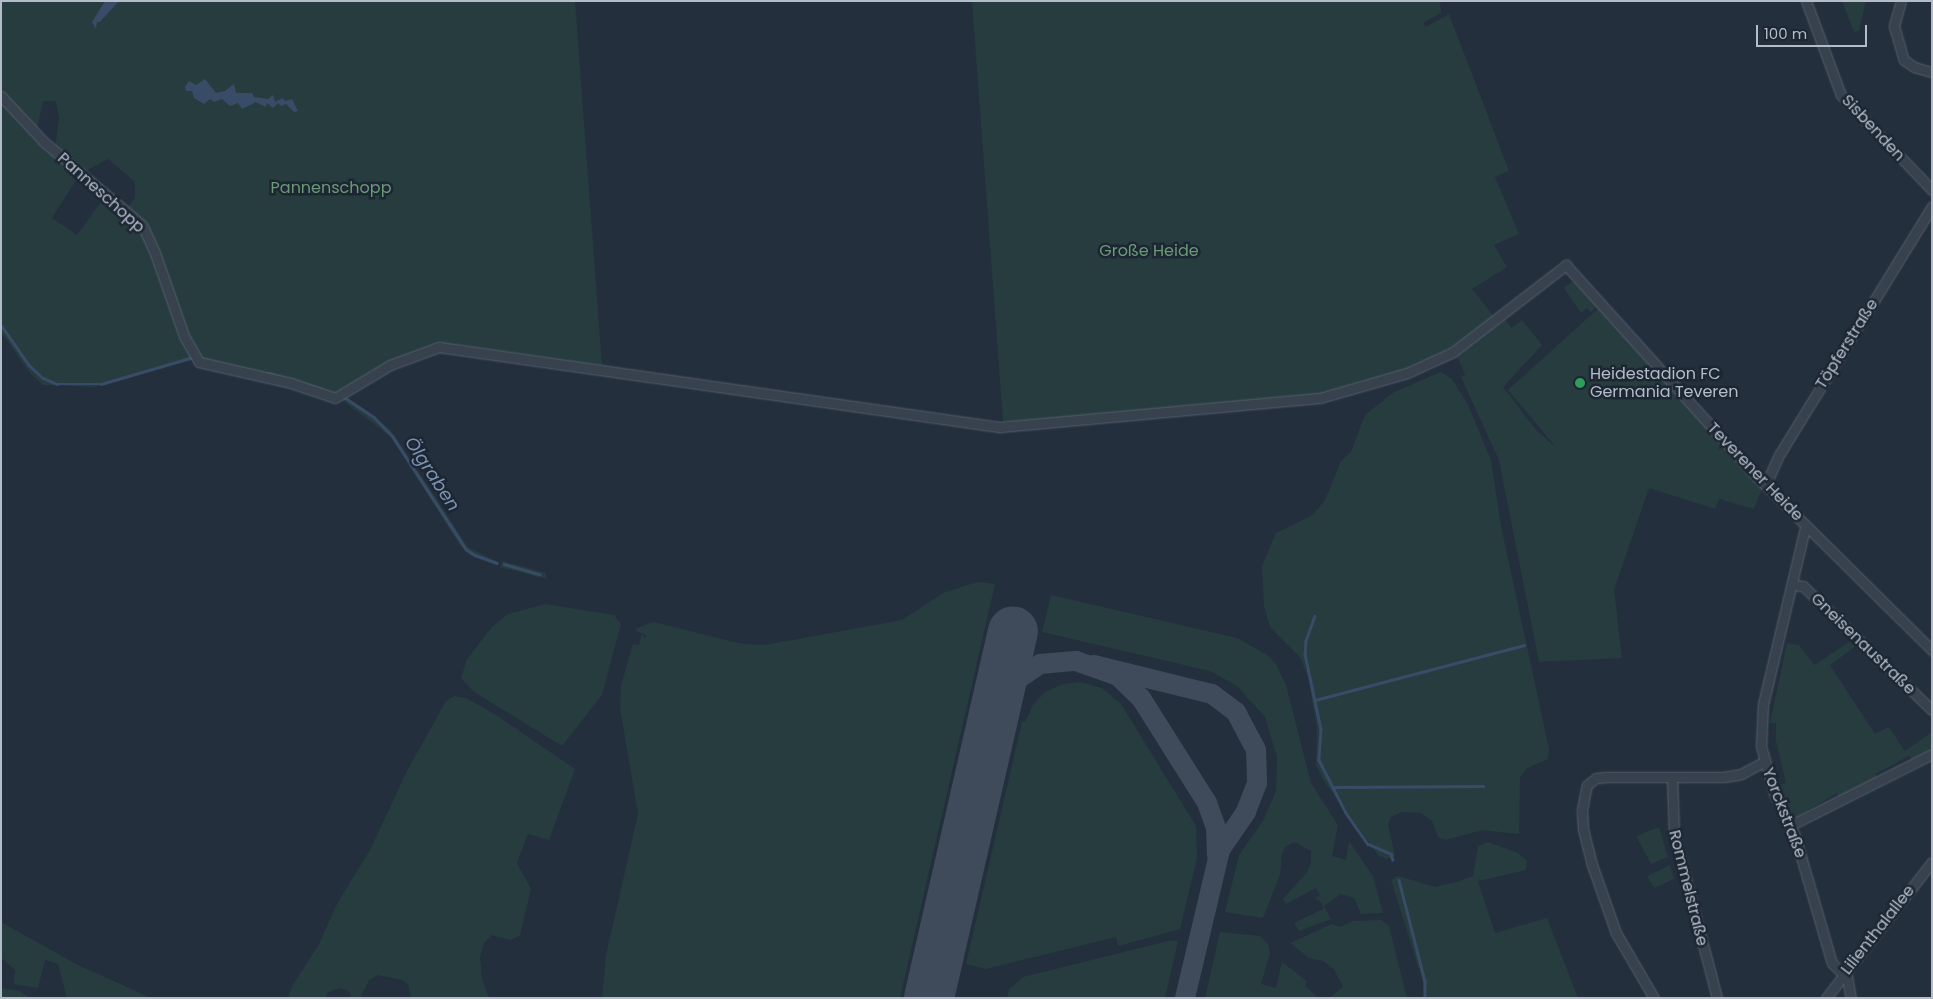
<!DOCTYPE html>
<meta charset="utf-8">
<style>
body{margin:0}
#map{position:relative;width:1933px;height:999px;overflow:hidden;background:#242f3e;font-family:Poppins,sans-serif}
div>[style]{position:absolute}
.green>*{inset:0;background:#263c3f}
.water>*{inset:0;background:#394c67}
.stream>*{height:2.5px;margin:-1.25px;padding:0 1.25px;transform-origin:1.25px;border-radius:1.25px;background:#394c67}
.taxiway>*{height:20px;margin:-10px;padding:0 10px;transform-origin:10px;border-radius:10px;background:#3f4a5a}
.runway>*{height:50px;margin:-25px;padding:0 25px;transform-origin:25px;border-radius:25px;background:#3f4a5a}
.roads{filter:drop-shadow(0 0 1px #565f6c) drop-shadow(0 0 1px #565f6c)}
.minor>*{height:9px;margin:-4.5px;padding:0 4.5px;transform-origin:4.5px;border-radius:4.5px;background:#38414e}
.dots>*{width:14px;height:14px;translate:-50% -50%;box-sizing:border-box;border:2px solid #1d2633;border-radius:50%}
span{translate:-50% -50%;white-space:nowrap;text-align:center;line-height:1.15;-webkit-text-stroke:5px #1d2633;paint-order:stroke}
.street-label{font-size:16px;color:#b4bcc9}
.park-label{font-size:16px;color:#6b9a76}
.poi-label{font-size:16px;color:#b4bcc9}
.left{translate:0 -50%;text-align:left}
.water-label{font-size:18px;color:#7c92b1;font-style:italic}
.frame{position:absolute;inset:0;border:2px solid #b4bcc9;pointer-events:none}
.scale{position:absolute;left:1756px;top:25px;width:111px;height:22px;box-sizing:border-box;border:2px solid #b4bcc9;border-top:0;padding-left:6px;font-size:15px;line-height:18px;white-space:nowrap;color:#b4bcc9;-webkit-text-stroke:4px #1d2633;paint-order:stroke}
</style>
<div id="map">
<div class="green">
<div style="clip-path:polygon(1px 1px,575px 1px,602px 366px,459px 345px,438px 346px,336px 395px,208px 365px,193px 352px,162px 265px,127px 208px,135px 198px,135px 182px,108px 159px,84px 172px,55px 147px,59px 119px,56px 101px,43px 101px,37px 131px,1px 91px)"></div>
<div style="clip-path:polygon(972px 1px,1440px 1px,1441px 13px,1423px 23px,1426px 27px,1449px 14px,1509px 171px,1495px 177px,1519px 234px,1494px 245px,1507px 267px,1472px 289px,1496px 319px,1425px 364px,1323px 396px,1024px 422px,1003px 421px)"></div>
<div style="clip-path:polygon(1842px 1px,1866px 1px,1859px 31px,1854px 32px)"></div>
<div style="clip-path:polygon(1px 101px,78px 177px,52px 218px,77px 235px,104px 198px,141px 228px,192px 360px,95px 387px,43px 385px,30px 373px,1px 332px)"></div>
<div style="clip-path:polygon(1575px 280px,1597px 306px,1591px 312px,1587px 308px,1581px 313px,1564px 288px)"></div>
<div style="clip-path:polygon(1600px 307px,1763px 486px,1754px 509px,1719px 499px,1715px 509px,1649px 488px,1614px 590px,1622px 658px,1539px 662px,1499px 460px,1461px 377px,1465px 375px,1456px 353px,1505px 319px,1512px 328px,1522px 320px,1542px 345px,1503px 387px,1537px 431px,1556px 447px,1508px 390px)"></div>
<div style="clip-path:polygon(1441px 372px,1452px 379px,1468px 405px,1491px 460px,1501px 526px,1549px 749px,1548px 759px,1527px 768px,1520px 777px,1519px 834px,1482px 830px,1446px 840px,1438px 837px,1432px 821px,1421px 813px,1402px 812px,1391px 817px,1388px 825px,1395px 856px,1387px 859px,1379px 856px,1324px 781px,1316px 765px,1317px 729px,1308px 677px,1300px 657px,1270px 627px,1264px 606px,1262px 566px,1276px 533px,1313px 515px,1325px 500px,1341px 461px,1351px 452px,1365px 415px,1394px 392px)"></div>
<div style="clip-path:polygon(345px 396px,390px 429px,468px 547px,498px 562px,496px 565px,470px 555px,459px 544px,391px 437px,341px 399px)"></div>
<div style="clip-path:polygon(503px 561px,546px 573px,546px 579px,500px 567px)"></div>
<div style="clip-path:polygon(977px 582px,995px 584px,900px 998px,602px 998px,606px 955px,638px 814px,620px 708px,621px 685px,633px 644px,639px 645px,642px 634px,645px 638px,646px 635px,636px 631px,637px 628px,654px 622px,742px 644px,765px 645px,902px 620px,943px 593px)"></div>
<div style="clip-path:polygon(1051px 595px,1237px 638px,1269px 656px,1276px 664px,1286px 685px,1311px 783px,1338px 825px,1332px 856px,1346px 860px,1349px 841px,1373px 876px,1383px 913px,1361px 914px,1354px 898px,1341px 894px,1324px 906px,1331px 919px,1299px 931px,1294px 923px,1323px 909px,1322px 903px,1315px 898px,1320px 895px,1316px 888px,1286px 904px,1283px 899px,1307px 872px,1311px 862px,1311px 851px,1294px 842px,1285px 847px,1282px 854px,1280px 875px,1263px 918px,1225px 912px,1239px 855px,1263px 821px,1276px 791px,1277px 757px,1265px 717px,1237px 686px,1210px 671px,1042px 632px)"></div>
<div style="clip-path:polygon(545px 604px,614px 615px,621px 624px,602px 695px,562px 746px,474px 692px,461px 678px,467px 659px,492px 627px,508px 614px)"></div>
<div style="clip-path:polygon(1851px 641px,1856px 646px,1830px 665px,1875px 734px,1889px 727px,1905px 751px,1932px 732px,1932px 749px,1912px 760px,1909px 756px,1875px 774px,1878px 778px,1840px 798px,1837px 793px,1793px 819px,1775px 786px,1786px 783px,1776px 741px,1776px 723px,1770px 723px,1787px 643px,1799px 645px,1814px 665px)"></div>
<div style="clip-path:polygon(1081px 682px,1102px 688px,1121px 704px,1196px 826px,1197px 858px,1180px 929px,1118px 946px,1116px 937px,986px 969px,966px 964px,1022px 722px,1025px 722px,1033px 705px,1045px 692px,1062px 684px)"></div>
<div style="clip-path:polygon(454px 696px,466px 698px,496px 715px,575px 769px,549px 840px,528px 834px,517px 863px,531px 889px,520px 935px,511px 940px,492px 935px,484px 943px,480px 957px,482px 979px,489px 998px,411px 998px,408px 984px,402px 980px,378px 975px,369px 980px,360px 998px,351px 998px,350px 992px,341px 988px,328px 992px,325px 998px,288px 998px,292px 986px,318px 946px,338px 902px,370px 850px,407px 771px,446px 701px)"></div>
<div style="clip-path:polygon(1659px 827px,1668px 857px,1651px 864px,1636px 836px)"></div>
<div style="clip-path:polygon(1488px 842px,1518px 853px,1527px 861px,1526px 870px,1478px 881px,1495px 933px,1547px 918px,1578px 998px,1428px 998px,1391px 880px,1398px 876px,1435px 887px,1456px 882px,1473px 876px,1478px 846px)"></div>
<div style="clip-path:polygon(1670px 865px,1674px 879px,1654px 888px,1647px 876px)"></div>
<div style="clip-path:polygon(1381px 920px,1389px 926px,1407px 998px,1330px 998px,1343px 987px,1334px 969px,1323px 961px,1309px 958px,1290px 943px,1332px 924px,1340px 927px,1353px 921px)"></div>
<div style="clip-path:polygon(1px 922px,76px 964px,151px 998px,67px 998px,58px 964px,45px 960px,38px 988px,14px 984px,15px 970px,1px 958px)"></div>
<div style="clip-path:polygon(1220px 932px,1260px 936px,1268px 944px,1270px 953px,1261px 984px,1276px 988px,1282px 962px,1307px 981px,1305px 986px,1319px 998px,1205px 998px)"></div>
<div style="clip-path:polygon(1168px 941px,1178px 941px,1165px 998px,1007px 998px,1009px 989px,1023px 977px)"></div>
<div style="clip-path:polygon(1px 988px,20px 991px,30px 998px,1px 998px)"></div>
</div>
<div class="water">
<div style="clip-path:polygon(105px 1px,119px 1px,100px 22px,97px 22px,96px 29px,92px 22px)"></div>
<div style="clip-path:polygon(205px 79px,216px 93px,225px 91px,234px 84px,236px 93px,252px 93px,254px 97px,268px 99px,273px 95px,275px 102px,283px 98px,285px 101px,292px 99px,298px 111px,294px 112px,286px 104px,281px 106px,278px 103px,273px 108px,267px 103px,266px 107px,256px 102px,242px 109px,238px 103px,230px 106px,222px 99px,214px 102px,210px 99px,204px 104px,194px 98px,192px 91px,186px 91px,185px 87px,189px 81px,196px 85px)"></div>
</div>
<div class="stream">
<div style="left:1px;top:325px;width:49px;rotate:55deg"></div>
<div style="left:29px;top:365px;width:19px;rotate:43deg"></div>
<div style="left:43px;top:378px;width:15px;rotate:23deg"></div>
<div style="left:57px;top:384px;width:44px"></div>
<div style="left:101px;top:384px;width:93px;rotate:-16.3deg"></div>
<div style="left:268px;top:373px;width:56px;rotate:16.5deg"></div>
<div style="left:344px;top:397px;width:36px;rotate:34deg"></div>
<div style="left:374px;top:417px;width:28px;rotate:46deg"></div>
<div style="left:393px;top:437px;width:134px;rotate:56.9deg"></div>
<div style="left:466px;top:549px;width:11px;rotate:34deg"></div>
<div style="left:475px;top:555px;width:23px;rotate:20deg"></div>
<div style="left:504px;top:564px;width:37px;rotate:16deg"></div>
<div style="left:1315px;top:616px;width:27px;rotate:110deg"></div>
<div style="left:1306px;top:641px;width:13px;rotate:94deg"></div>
<div style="left:1305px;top:654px;width:77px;rotate:78deg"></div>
<div style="left:1321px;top:729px;width:31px;rotate:94deg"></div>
<div style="left:1319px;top:760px;width:59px;rotate:63deg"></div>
<div style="left:1346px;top:813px;width:38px;rotate:55deg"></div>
<div style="left:1368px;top:844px;width:25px;rotate:23deg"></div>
<div style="left:1391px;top:854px;width:6px;rotate:72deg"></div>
<div style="left:1315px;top:700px;width:216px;rotate:-14.7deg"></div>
<div style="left:1335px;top:787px;width:148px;rotate:-0.4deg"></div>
<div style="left:1399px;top:880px;width:104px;rotate:75.6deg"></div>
<div style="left:1425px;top:981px;width:17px;rotate:90deg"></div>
</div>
<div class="taxiway">
<div style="left:1094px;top:665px;width:122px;rotate:13.8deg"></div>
<div style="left:1212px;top:694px;width:30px;rotate:37deg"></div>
<div style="left:1236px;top:712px;width:43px;rotate:62.2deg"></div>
<div style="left:1256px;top:750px;width:33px;rotate:88deg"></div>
<div style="left:1257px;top:783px;width:31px;rotate:111deg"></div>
<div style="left:1246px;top:812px;width:46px;rotate:124.4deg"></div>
<div style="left:1220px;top:850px;width:152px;rotate:103.3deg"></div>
<div style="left:994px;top:714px;width:36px;rotate:-60deg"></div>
<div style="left:1012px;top:683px;width:34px;rotate:-34deg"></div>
<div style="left:1040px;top:664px;width:36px;rotate:-5deg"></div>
<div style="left:1076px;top:661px;width:45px;rotate:19.7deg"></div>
<div style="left:1118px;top:676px;width:32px;rotate:44deg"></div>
<div style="left:1141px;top:698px;width:124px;rotate:57.8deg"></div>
<div style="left:1207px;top:803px;width:27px;rotate:70deg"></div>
<div style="left:1216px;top:828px;width:27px;rotate:88deg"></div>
</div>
<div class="runway">
<div style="left:929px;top:998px;width:376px;rotate:-77.1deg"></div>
</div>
<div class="roads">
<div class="minor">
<div style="left:1806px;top:1px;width:100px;rotate:69.6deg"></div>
<div style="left:1841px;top:95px;width:132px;rotate:46.2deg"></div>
<div style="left:1901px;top:1px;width:26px;rotate:106deg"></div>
<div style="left:1894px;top:26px;width:35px;rotate:74deg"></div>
<div style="left:1904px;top:60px;width:12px;rotate:35deg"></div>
<div style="left:1914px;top:67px;width:19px;rotate:16deg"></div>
<div style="left:1px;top:96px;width:63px;rotate:46.9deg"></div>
<div style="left:44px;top:142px;width:128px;rotate:40.3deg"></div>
<div style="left:142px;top:225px;width:31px;rotate:65deg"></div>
<div style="left:155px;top:253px;width:88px;rotate:70.7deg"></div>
<div style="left:184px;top:336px;width:30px;rotate:60deg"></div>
<div style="left:199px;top:362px;width:94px;rotate:12.9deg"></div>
<div style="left:291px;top:383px;width:46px;rotate:18.8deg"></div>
<div style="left:335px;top:398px;width:64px;rotate:-31deg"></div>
<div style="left:390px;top:365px;width:52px;rotate:-20.2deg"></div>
<div style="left:439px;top:347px;width:566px;rotate:8.13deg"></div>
<div style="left:999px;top:427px;width:322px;rotate:-5.2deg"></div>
<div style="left:1320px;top:398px;width:91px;rotate:-16deg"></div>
<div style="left:1407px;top:373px;width:51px;rotate:-24.5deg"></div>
<div style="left:1453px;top:352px;width:143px;rotate:-37.6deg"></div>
<div style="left:1566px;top:265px;width:287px;rotate:48deg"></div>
<div style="left:1758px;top:478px;width:245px;rotate:44.7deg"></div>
<div style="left:1766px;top:484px;width:32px;rotate:-66deg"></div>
<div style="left:1779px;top:455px;width:292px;rotate:-58.4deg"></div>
<div style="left:1805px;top:528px;width:181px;rotate:103.4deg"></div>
<div style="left:1763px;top:704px;width:42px;rotate:92.7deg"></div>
<div style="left:1761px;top:746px;width:49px;rotate:74.5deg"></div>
<div style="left:1774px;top:793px;width:48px;rotate:64deg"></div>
<div style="left:1795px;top:836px;width:132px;rotate:73.8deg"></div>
<div style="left:1832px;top:963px;width:16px;rotate:45deg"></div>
<div style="left:1792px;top:585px;width:11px;rotate:5deg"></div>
<div style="left:1803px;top:586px;width:179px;rotate:43.9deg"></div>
<div style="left:1672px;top:777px;width:57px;rotate:88deg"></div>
<div style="left:1674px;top:834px;width:170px;rotate:75.3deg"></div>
<div style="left:1791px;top:825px;width:158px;rotate:-26.7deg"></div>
<div style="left:1846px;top:971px;width:27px;rotate:80deg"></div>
<div style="left:1654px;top:998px;width:75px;rotate:-120.3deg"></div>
<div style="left:1616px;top:933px;width:72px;rotate:-109.4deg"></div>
<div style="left:1592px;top:865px;width:37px;rotate:-104deg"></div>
<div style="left:1583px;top:829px;width:19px;rotate:-93deg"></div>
<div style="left:1582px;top:810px;width:25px;rotate:-79deg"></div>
<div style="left:1587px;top:785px;width:11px;rotate:-38deg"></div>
<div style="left:1596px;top:778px;width:11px;rotate:-5deg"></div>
<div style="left:1607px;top:777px;width:116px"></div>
<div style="left:1723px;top:777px;width:18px;rotate:-9deg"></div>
<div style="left:1741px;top:774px;width:26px;rotate:-28deg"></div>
<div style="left:1826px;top:998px;width:172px;rotate:-52.1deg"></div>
</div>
</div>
<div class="dots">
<div style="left:1580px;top:383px;background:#2e9e5b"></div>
</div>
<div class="street-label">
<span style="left:1873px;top:128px;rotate:47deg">Sisbenden</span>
<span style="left:101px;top:193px;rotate:42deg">Panneschopp</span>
<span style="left:1847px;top:344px;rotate:-58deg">Töpferstraße</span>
<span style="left:1755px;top:472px;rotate:46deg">Teverener Heide</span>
<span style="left:1863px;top:644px;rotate:44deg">Gneisenaustraße</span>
<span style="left:1784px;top:813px;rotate:69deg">Yorckstraße</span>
<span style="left:1688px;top:888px;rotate:76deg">Rommelstraße</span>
<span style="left:1878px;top:930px;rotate:-52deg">Lilienthalallee</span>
</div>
<div class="park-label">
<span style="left:331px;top:188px">Pannenschopp</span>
<span style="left:1149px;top:251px">Große Heide</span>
</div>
<div class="poi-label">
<span class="left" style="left:1590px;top:383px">Heidestadion FC<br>Germania Teveren</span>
</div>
<div class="water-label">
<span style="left:432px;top:474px;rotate:57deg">Ölgraben</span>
</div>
<div class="frame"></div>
<div class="scale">100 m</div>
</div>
